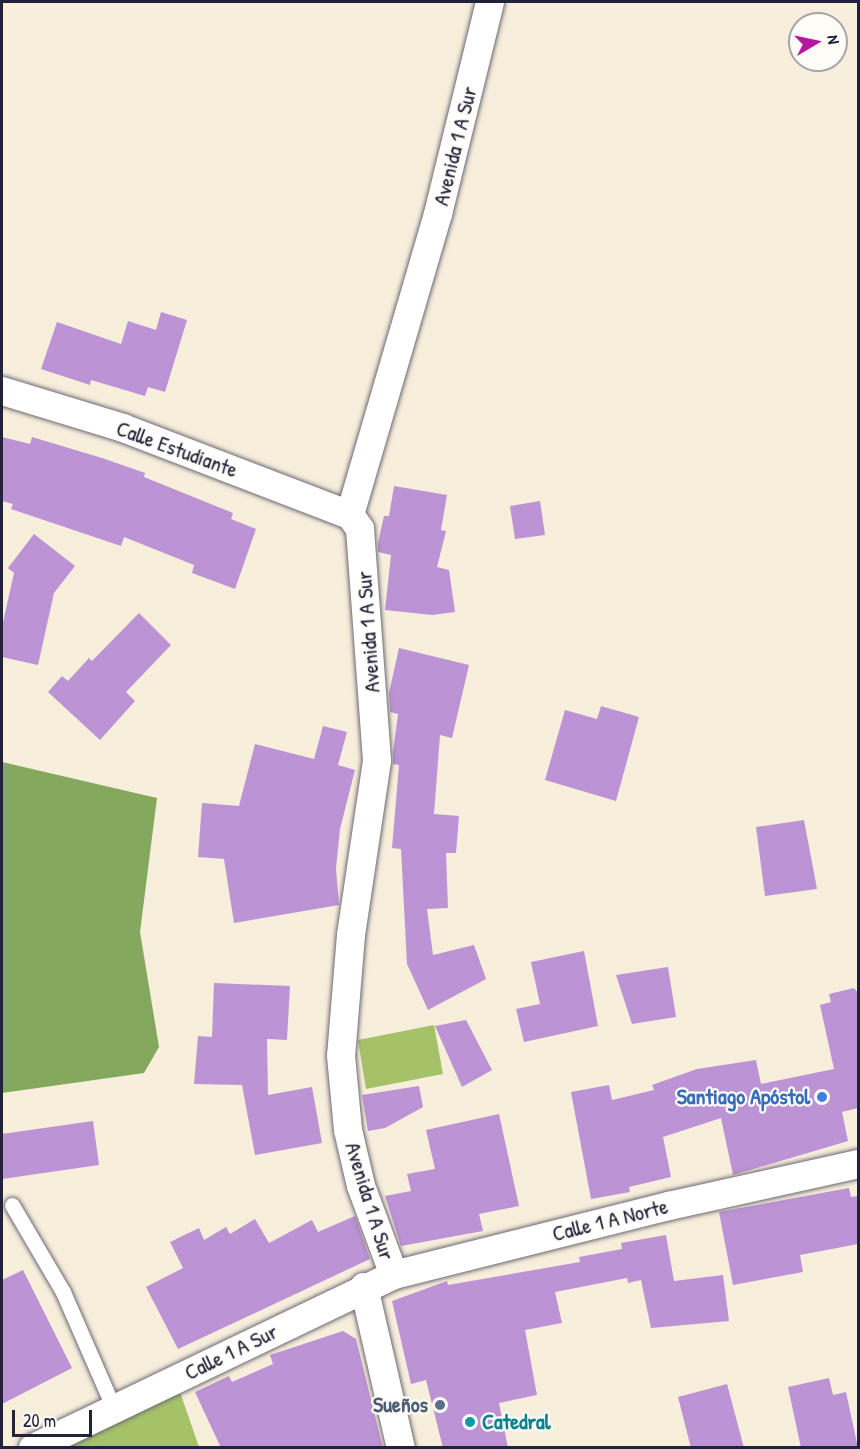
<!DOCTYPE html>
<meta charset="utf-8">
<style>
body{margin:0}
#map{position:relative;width:860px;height:1449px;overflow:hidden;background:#f7eedc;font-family:"Patrick Hand",sans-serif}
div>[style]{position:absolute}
.green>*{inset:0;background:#a6c269}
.forest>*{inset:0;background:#84a85d}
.building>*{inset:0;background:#bc93d4}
.roads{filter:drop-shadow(0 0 2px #6d6973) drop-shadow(0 0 2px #6d6973)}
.lane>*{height:15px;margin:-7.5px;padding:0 7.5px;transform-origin:7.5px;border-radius:7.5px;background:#fff}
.street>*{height:28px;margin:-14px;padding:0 14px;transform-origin:14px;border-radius:14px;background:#fff}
.dots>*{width:16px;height:16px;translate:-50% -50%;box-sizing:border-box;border:3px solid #fdfcf7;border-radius:50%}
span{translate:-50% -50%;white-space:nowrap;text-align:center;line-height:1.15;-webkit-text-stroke:4.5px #fdfcf7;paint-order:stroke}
.street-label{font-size:22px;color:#22223b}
.shop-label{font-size:22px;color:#366cbe;font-weight:700}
.right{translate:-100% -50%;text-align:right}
.service-label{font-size:22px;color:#4e5e75;font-weight:700}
.culture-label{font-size:22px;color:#0d838f;font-weight:700}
.left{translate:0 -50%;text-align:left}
.frame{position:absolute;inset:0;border:3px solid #22223b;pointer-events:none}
.north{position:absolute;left:788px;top:12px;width:60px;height:60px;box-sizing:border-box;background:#fdfcf7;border:2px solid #a5a5ac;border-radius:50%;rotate:81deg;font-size:16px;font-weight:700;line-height:24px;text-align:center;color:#22223b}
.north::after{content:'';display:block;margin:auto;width:21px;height:27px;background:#b5179e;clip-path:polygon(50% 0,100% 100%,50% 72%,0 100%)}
.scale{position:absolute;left:12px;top:1410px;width:80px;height:27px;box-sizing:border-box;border:3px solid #22223b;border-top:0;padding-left:8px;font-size:18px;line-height:21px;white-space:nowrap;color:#22223b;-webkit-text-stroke:4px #fdfcf7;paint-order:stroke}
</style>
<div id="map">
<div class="green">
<div style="clip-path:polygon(434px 1025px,443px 1074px,366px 1089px,358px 1040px)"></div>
<div style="clip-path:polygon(180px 1392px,199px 1447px,70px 1448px,70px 1446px)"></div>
</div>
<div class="forest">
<div style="clip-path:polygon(2px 762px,157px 798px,140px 932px,159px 1047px,144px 1073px,2px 1093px)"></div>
</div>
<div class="building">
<div style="clip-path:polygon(161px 312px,187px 320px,165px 392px,148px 387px,145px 396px,91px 380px,90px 385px,41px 369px,57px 322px,121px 344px,128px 321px,156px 330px)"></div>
<div style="clip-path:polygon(2px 437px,30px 444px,32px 437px,102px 458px,145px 473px,144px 477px,233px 513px,231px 519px,256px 529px,235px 589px,192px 573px,194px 565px,124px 537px,121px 546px,11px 509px,13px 504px,2px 501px)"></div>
<div style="clip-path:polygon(394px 486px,447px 495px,441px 530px,446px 531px,437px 567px,449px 570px,455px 612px,432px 615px,385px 610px,391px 555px,378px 552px,378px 543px,384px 516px,389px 516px)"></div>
<div style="clip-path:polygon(540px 501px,545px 535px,515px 539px,510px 506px)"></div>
<div style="clip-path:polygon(34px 534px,75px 566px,54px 593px,38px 665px,2px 657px,2px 627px,14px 573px,8px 568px)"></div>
<div style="clip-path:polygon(139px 613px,171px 645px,126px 692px,135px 701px,100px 740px,48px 692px,62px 676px,68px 681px,89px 658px,92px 661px)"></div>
<div style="clip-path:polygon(399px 648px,469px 665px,452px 738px,440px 735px,434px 814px,459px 816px,456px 853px,446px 853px,448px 908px,427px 909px,433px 955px,474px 945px,486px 979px,428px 1010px,407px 964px,401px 849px,392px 848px,399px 765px,393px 764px,393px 752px,398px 714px,390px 712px,389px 693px)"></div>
<div style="clip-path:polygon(601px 706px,639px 717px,616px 801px,545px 780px,565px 710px,597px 719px)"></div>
<div style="clip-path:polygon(323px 726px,347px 732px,338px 765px,355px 770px,340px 829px,336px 868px,339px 905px,234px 923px,224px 859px,198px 857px,202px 803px,239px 806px,255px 744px,314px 759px)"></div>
<div style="clip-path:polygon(804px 820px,817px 889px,765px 896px,756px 827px)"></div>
<div style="clip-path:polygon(584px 951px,598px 1026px,524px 1042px,516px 1009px,540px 1004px,531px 962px)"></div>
<div style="clip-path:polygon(668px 967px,676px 1017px,632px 1024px,616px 975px)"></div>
<div style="clip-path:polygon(214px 983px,290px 986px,287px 1040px,267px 1039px,268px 1095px,312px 1087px,322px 1143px,255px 1155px,242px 1085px,194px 1084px,198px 1036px,212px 1037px)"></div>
<div style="clip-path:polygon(854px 988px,858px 993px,858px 1108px,842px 1112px,848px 1141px,733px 1175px,721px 1118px,663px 1137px,671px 1177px,629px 1187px,630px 1192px,591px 1199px,571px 1092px,609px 1085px,612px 1100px,654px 1090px,652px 1085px,697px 1069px,756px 1060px,761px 1084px,834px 1069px,820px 1005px,831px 1002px,829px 994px)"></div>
<div style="clip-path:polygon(466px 1020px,492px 1070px,462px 1087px,435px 1026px)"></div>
<div style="clip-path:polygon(419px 1086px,423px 1107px,385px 1128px,368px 1131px,362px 1095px)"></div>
<div style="clip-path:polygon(499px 1114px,519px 1206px,479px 1214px,483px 1231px,401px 1246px,385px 1196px,411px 1191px,407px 1174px,435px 1169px,426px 1130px)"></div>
<div style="clip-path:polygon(93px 1121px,99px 1165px,2px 1179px,2px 1134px)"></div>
<div style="clip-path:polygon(849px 1188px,851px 1197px,858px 1196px,858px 1244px,800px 1255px,803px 1272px,733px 1285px,719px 1212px)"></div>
<div style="clip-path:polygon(355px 1216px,370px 1259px,178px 1349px,146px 1287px,183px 1268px,170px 1242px,199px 1228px,204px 1240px,226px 1227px,230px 1234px,255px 1219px,269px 1243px,312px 1220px,318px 1232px)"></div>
<div style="clip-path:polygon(666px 1235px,674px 1281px,723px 1275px,729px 1321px,651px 1328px,641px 1280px,628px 1283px,627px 1278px,555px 1292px,562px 1323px,525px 1330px,537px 1395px,499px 1403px,508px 1448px,443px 1448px,426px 1380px,411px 1384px,392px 1301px,447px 1281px,448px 1285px,580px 1262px,579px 1257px,622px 1249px,621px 1243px)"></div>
<div style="clip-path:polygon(23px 1270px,72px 1368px,2px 1404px,2px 1280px)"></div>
<div style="clip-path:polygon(343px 1331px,356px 1339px,383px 1448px,221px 1448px,195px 1392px,229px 1376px,232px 1382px,273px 1364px,270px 1355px)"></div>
<div style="clip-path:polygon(829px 1378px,833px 1395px,846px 1392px,858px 1448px,801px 1448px,788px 1387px)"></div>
<div style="clip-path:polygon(727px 1384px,744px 1448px,691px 1448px,678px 1397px)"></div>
</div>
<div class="roads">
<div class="lane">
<div style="left:12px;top:1205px;width:101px;rotate:59.6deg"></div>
<div style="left:63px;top:1292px;width:128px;rotate:66.4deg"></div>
</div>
<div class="street">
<div style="left:2px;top:391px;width:127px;rotate:17deg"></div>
<div style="left:123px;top:428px;width:243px;rotate:21deg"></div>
<div style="left:350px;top:515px;width:17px;rotate:54deg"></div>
<div style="left:360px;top:529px;width:233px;rotate:85.8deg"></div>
<div style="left:377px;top:761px;width:176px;rotate:98.5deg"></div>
<div style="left:351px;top:935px;width:121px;rotate:94.7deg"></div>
<div style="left:341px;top:1056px;width:74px;rotate:84.6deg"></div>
<div style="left:348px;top:1130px;width:57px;rotate:76.9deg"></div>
<div style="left:361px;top:1186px;width:95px;rotate:69.7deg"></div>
<div style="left:350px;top:515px;width:314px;rotate:-73.7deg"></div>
<div style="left:438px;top:214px;width:218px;rotate:-76.2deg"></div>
<div style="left:364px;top:1287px;width:165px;rotate:77.1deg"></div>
<div style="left:33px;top:1448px;width:400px;rotate:-25.6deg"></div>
<div style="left:394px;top:1275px;width:284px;rotate:-14.1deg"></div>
<div style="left:669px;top:1206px;width:194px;rotate:-12.5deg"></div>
</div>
</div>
<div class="dots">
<div style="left:822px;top:1097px;background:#3f7fe0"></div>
<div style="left:440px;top:1405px;background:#5c6f8a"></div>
<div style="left:470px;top:1422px;background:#0f9aa8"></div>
</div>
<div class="street-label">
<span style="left:455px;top:146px;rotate:-76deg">Avenida 1 A Sur</span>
<span style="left:177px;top:449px;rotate:20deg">Calle Estudiante</span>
<span style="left:368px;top:632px;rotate:-94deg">Avenida 1 A Sur</span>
<span style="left:370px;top:1201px;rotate:73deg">Avenida 1 A Sur</span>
<span style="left:610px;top:1220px;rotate:-14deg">Calle 1 A Norte</span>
<span style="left:231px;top:1352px;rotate:-26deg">Calle 1 A Sur</span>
</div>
<div class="shop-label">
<span class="right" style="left:810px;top:1097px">Santiago Apóstol</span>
</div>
<div class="service-label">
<span class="right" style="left:428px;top:1405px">Sueños</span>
</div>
<div class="culture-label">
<span class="left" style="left:482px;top:1422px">Catedral</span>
</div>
<div class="frame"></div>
<div class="north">N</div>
<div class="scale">20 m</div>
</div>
